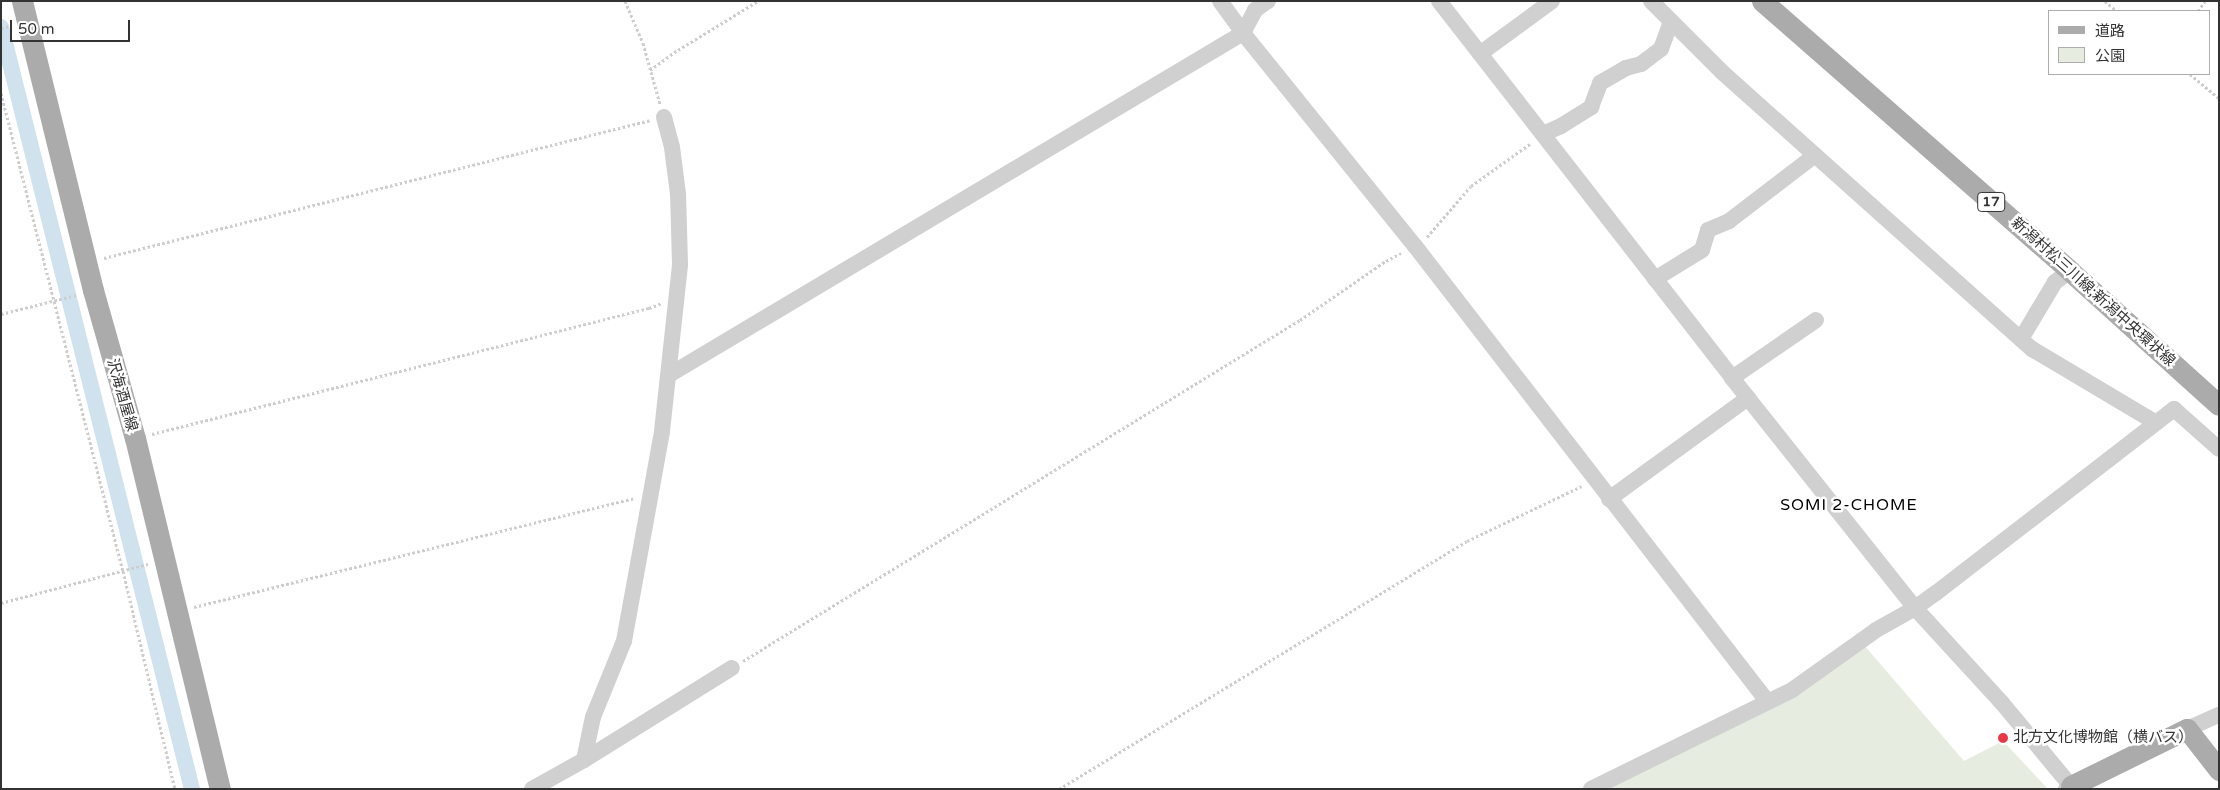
<!DOCTYPE html>
<meta charset="utf-8">
<style>
body{margin:0}
#map{position:relative;width:2220px;height:790px;overflow:hidden;background:#fff;font-family:"Varela Round","Noto Sans JP",sans-serif}
div>[style]{position:absolute}
.green>*{inset:0;background:#e6ecdf}
.canal>*{height:16px;margin:-8px;padding:0 8px;transform-origin:8px;border-radius:8px;background:#cfe2ee}
.path>*{height:3px;margin-top:-1.5px;transform-origin:0;background:repeating-linear-gradient(90deg,#cdcdcd 0 2.5px,transparent 0 5px)}
.minor>*{height:16px;margin:-8px;padding:0 8px;transform-origin:8px;border-radius:8px;background:#d0d0d0}
.major>*{height:21px;margin:-10.5px;padding:0 10.5px;transform-origin:10.5px;border-radius:10.5px;background:#ababab}
.dots>*{width:14px;height:14px;translate:-50% -50%;box-sizing:border-box;border:2px solid #fff;border-radius:50%}
span{translate:-50% -50%;white-space:nowrap;text-align:center;line-height:1.15;-webkit-text-stroke:5px #fff;paint-order:stroke}
.shield-label span{padding:1px 4px;background:#fff;border:1px solid;border-radius:4px;-webkit-text-stroke-width:0}
.shield-label{font-size:14px;color:#333;font-weight:700}
.street-label{font-size:15px;color:#333}
.poi-label{font-size:15px;color:#333}
.left{translate:0 -50%;text-align:left}
.neighbourhood-label{font-size:16px;color:#000;letter-spacing:1px}
.frame{position:absolute;inset:0;border:2px solid #333;pointer-events:none}
.legend{position:absolute;left:2048px;top:10px;width:162px;height:65px;box-sizing:border-box;background:#fff;border:1px solid #adadad;margin:0;padding:6px 9px;list-style:none;font-size:15px;color:#333}
.legend li{display:flex;align-items:center;gap:10px;height:25px}
.legend b{width:25px;border:1px solid #adadad}
.scale{position:absolute;left:10px;top:20px;width:120px;height:22px;box-sizing:border-box;border:2px solid #333;border-top:0;padding-left:6px;font-size:15px;line-height:18px;white-space:nowrap;color:#333;-webkit-text-stroke:4px #fff;paint-order:stroke}
</style>
<div id="map">
<div class="green">
<div style="clip-path:polygon(1863px 644px,1964px 761px,2003px 741px,2048px 789px,1607px 789px)"></div>
</div>
<div class="canal">
<div style="left:1px;top:27px;width:786px;rotate:75.93deg"></div>
</div>
<div class="path">
<div style="left:625px;top:1px;width:46px;rotate:66.8deg"></div>
<div style="left:643px;top:43px;width:63px;rotate:74.4deg"></div>
<div style="left:2105px;top:1px;width:16px;rotate:40deg"></div>
<div style="left:2198px;top:11px;width:12px;rotate:-55deg"></div>
<div style="left:1px;top:28px;width:9px;rotate:-13deg"></div>
<div style="left:650px;top:70px;width:34px;rotate:-36deg"></div>
<div style="left:678px;top:50px;width:94px;rotate:-31.5deg"></div>
<div style="left:2190px;top:74px;width:38px;rotate:40deg"></div>
<div style="left:1px;top:93px;width:493px;rotate:75.7deg"></div>
<div style="left:123px;top:571px;width:224px;rotate:76.6deg"></div>
<div style="left:1427px;top:237px;width:67px;rotate:-49.2deg"></div>
<div style="left:1471px;top:186px;width:74px;rotate:-35.6deg"></div>
<div style="left:104px;top:258px;width:564px;rotate:-14.16deg"></div>
<div style="left:1px;top:314px;width:77px;rotate:-14.2deg"></div>
<div style="left:152px;top:434px;width:513px;rotate:-14.23deg"></div>
<div style="left:649px;top:308px;width:14px;rotate:-21deg"></div>
<div style="left:1px;top:603px;width:152px;rotate:-14.9deg"></div>
<div style="left:194px;top:607px;width:453px;rotate:-13.9deg"></div>
<div style="left:743px;top:661px;width:653px;rotate:-31.48deg"></div>
<div style="left:1300px;top:320px;width:104px;rotate:-34.5deg"></div>
<div style="left:1386px;top:261px;width:17px;rotate:-28deg"></div>
<div style="left:1059px;top:789px;width:477px;rotate:-31.3deg"></div>
<div style="left:1467px;top:541px;width:127px;rotate:-25.6deg"></div>
</div>
<div class="minor">
<div style="left:1220px;top:1px;width:39px;rotate:54deg"></div>
<div style="left:1243px;top:33px;width:274px;rotate:51.1deg"></div>
<div style="left:1415px;top:246px;width:575px;rotate:52.27deg"></div>
<div style="left:1439px;top:1px;width:477px;rotate:52.1deg"></div>
<div style="left:1732px;top:378px;width:294px;rotate:51.5deg"></div>
<div style="left:1915px;top:608px;width:129px;rotate:47.5deg"></div>
<div style="left:2002px;top:703px;width:108px;rotate:50.3deg"></div>
<div style="left:2071px;top:786px;width:6px;rotate:149deg"></div>
<div style="left:1651px;top:1px;width:100px;rotate:45deg"></div>
<div style="left:1722px;top:72px;width:416px;rotate:41.8deg"></div>
<div style="left:2032px;top:349px;width:143px;rotate:30.7deg"></div>
<div style="left:1481px;top:53px;width:88px;rotate:-36.2deg"></div>
<div style="left:1543px;top:134px;width:20px;rotate:-24deg"></div>
<div style="left:1561px;top:126px;width:36px;rotate:-32deg"></div>
<div style="left:1591px;top:107px;width:26px;rotate:-69deg"></div>
<div style="left:1600px;top:83px;width:30px;rotate:-30deg"></div>
<div style="left:1626px;top:68px;width:16px;rotate:-15deg"></div>
<div style="left:1641px;top:64px;width:25px;rotate:-37deg"></div>
<div style="left:1661px;top:49px;width:29px;rotate:-70deg"></div>
<div style="left:1655px;top:279px;width:55px;rotate:-31.7deg"></div>
<div style="left:1702px;top:250px;width:21px;rotate:-73deg"></div>
<div style="left:1708px;top:230px;width:23px;rotate:-23deg"></div>
<div style="left:1729px;top:221px;width:107px;rotate:-37.4deg"></div>
<div style="left:2021px;top:339px;width:66px;rotate:-59.2deg"></div>
<div style="left:2055px;top:282px;width:19px;rotate:-36deg"></div>
<div style="left:669px;top:375px;width:668px;rotate:-30.79deg"></div>
<div style="left:1243px;top:33px;width:26px;rotate:-62deg"></div>
<div style="left:1255px;top:10px;width:16px;rotate:-35deg"></div>
<div style="left:1732px;top:378px;width:102px;rotate:-34.6deg"></div>
<div style="left:1609px;top:499px;width:172px;rotate:-36deg"></div>
<div style="left:2187px;top:729px;width:35px;rotate:-24deg"></div>
<div style="left:584px;top:760px;width:44px;rotate:-78.2deg"></div>
<div style="left:593px;top:717px;width:82px;rotate:-67.8deg"></div>
<div style="left:624px;top:641px;width:213px;rotate:-79.7deg"></div>
<div style="left:662px;top:431px;width:168px;rotate:-83.8deg"></div>
<div style="left:680px;top:264px;width:70px;rotate:-91.6deg"></div>
<div style="left:678px;top:194px;width:47px;rotate:-97.3deg"></div>
<div style="left:672px;top:147px;width:31px;rotate:-105deg"></div>
<div style="left:532px;top:789px;width:60px;rotate:-29.1deg"></div>
<div style="left:584px;top:760px;width:174px;rotate:-31.9deg"></div>
<div style="left:1591px;top:789px;width:224px;rotate:-26.2deg"></div>
<div style="left:1792px;top:690px;width:103px;rotate:-35.5deg"></div>
<div style="left:1876px;top:630px;width:45px;rotate:-29.4deg"></div>
<div style="left:1915px;top:608px;width:26px;rotate:-36deg"></div>
<div style="left:1936px;top:593px;width:301px;rotate:-37.7deg"></div>
<div style="left:2174px;top:409px;width:60px;rotate:41.6deg"></div>
</div>
<div class="major">
<div style="left:22px;top:1px;width:298px;rotate:76.2deg"></div>
<div style="left:93px;top:290px;width:154px;rotate:74.2deg"></div>
<div style="left:135px;top:438px;width:361px;rotate:76.4deg"></div>
<div style="left:1762px;top:1px;width:410px;rotate:41.2deg"></div>
<div style="left:2070px;top:271px;width:200px;rotate:42deg"></div>
<div style="left:2071px;top:786px;width:129px;rotate:-26.2deg"></div>
<div style="left:2187px;top:729px;width:52px;rotate:52deg"></div>
</div>
<div class="dots">
<div style="left:2003px;top:738px;background:#e63946"></div>
</div>
<div class="shield-label">
<span style="left:1991px;top:202px">17</span>
</div>
<div class="street-label">
<span style="left:2093px;top:292px;rotate:42deg">新潟村松三川線;新潟中央環状線</span>
<span style="left:122px;top:395px;rotate:74deg">沢海酒屋線</span>
</div>
<div class="poi-label">
<span class="left" style="left:2013px;top:738px">北方文化博物館（横バス）</span>
</div>
<div class="neighbourhood-label">
<span style="left:1849px;top:505px">SOMI 2-CHOME</span>
</div>
<div class="frame"></div>
<ul class="legend">
<li><b style="height:6px;background:#ababab"></b>道路</li>
<li><b style="height:14px;background:#e6ecdf"></b>公園</li>
</ul>
<div class="scale">50 m</div>
</div>
